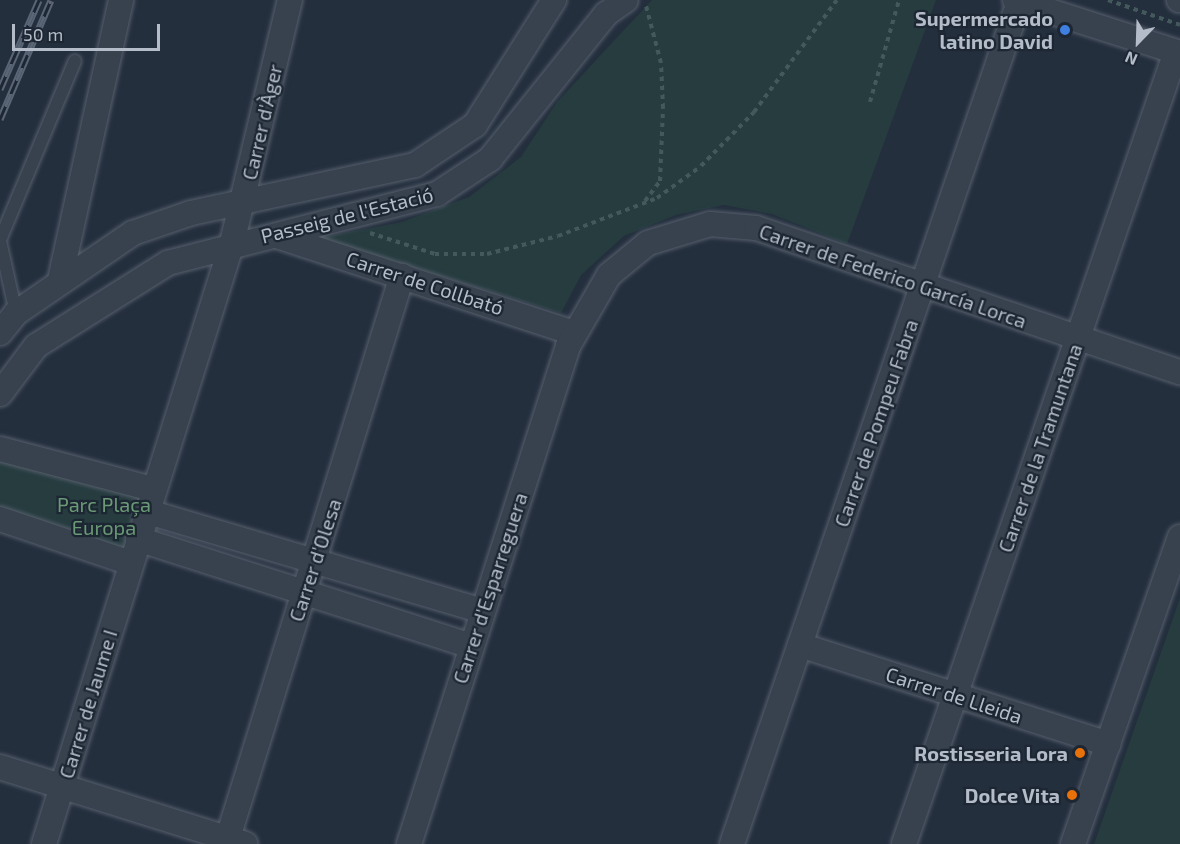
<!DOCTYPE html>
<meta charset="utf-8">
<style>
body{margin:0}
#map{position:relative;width:1180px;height:844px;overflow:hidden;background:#242f3e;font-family:"Exo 2",sans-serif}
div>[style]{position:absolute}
.green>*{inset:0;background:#263c3f}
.path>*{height:4px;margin-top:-2px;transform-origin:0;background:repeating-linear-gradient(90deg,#44595c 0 4.5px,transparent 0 9px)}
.roads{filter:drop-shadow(0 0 2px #565f6c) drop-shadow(0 0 2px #565f6c)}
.service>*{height:12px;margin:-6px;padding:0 6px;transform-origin:6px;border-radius:6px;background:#38414e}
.minor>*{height:24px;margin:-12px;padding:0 12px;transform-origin:12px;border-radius:12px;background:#38414e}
.rail>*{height:7px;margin-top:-3.5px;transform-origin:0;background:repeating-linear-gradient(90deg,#1d2633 0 14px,#5a6575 0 28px);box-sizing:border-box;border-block:2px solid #5a6575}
.dots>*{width:16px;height:16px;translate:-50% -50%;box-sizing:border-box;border:3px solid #1d2633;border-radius:50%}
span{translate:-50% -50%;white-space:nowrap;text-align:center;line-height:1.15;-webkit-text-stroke:4.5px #1d2633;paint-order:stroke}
.poi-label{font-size:20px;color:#b4bcc9;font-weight:700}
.right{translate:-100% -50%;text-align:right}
.street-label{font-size:20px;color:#b4bcc9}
.park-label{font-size:20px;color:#6b9a76}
.north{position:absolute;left:1108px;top:12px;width:60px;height:60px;-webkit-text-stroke:4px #1d2633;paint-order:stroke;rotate:203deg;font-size:16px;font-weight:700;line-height:24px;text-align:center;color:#b4bcc9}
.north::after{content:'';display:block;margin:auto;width:21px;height:27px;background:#b4bcc9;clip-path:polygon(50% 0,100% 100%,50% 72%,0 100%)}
.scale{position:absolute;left:12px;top:24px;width:148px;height:27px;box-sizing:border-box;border:3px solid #b4bcc9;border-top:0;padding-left:8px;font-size:18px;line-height:21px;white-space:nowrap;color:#b4bcc9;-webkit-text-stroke:4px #1d2633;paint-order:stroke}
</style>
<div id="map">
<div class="green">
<div style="clip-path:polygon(652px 0,936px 0,847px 244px,772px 214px,724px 205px,676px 215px,624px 236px,581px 275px,561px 313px,318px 238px,402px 222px,469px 197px,521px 157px,557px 102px)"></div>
<div style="clip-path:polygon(0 460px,140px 496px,124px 551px,0 509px)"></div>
<div style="clip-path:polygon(1180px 598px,1180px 844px,1094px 844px)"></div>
</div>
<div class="path">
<div style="left:1108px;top:0;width:76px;rotate:19.1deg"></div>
<div style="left:870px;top:102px;width:106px;rotate:-74.1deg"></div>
<div style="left:645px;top:201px;width:25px;rotate:-53deg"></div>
<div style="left:660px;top:181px;width:73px;rotate:-87.6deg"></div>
<div style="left:663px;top:108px;width:45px;rotate:-92.5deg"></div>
<div style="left:661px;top:63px;width:59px;rotate:-104.7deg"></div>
<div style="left:370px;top:233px;width:68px;rotate:17.9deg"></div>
<div style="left:435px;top:254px;width:52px"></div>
<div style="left:487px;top:254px;width:73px;rotate:-14.2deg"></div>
<div style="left:558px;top:236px;width:106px;rotate:-21deg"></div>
<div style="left:657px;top:198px;width:54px;rotate:-36deg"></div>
<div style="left:701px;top:166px;width:76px;rotate:-45.5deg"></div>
<div style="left:754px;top:112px;width:139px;rotate:-53.5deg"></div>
</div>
<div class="roads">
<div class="service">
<div style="left:0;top:240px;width:194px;rotate:-67.3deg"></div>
<div style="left:0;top:241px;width:74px;rotate:77.5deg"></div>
</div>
<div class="minor">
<div style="left:1015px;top:0;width:173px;rotate:17.8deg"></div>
<div style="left:1179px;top:0;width:1px"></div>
<div style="left:280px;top:237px;width:309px;rotate:18.1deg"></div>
<div style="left:60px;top:280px;width:287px;rotate:-77.7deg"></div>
<div style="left:0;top:333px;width:26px;rotate:-51deg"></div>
<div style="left:16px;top:313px;width:142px;rotate:-34.4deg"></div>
<div style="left:133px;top:233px;width:61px;rotate:-19deg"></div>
<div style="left:191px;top:213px;width:229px;rotate:-12.1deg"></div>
<div style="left:415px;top:165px;width:72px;rotate:-33.7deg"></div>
<div style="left:475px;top:125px;width:148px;rotate:-57.7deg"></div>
<div style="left:0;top:394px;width:60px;rotate:-53.1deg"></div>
<div style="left:36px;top:346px;width:156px;rotate:-32.2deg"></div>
<div style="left:168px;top:263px;width:278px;rotate:-14.4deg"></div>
<div style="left:437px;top:194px;width:64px;rotate:-33.4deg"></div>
<div style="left:490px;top:159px;width:186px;rotate:-51.3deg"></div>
<div style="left:606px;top:14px;width:24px;rotate:-35deg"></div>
<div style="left:0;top:449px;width:157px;rotate:14.7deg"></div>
<div style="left:145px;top:511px;width:352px;rotate:16.5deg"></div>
<div style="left:0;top:519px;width:138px;rotate:18.6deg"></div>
<div style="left:138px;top:539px;width:350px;rotate:17.8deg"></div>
<div style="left:800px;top:645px;width:324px;rotate:17.8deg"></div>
<div style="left:0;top:767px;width:257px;rotate:17.4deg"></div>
<div style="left:44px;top:844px;width:630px;rotate:-72.63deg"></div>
<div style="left:232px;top:243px;width:250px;rotate:-76.6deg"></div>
<div style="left:226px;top:844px;width:595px;rotate:-72.78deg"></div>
<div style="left:409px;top:844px;width:523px;rotate:-72.29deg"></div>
<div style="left:568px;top:346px;width:82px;rotate:-60deg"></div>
<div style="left:609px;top:275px;width:50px;rotate:-39.4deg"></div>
<div style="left:648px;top:243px;width:65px;rotate:-17deg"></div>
<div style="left:710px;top:224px;width:46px;rotate:5deg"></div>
<div style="left:756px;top:228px;width:448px;rotate:18.8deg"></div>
<div style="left:732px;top:844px;width:890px;rotate:-71.18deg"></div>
<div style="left:904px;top:844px;width:837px;rotate:-71.05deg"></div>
<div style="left:1073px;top:844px;width:325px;rotate:-70.8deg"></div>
</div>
</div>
<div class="rail">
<div style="left:0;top:89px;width:97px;rotate:-66.3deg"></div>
<div style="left:0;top:119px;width:129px;rotate:-66.8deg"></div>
</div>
<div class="dots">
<div style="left:1065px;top:30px;background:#3f7fe0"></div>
<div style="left:1080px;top:753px;background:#e8710a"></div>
<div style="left:1072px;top:795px;background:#e8710a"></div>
</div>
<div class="poi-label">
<span class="right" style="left:1053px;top:30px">Supermercado<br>latino David</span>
<span class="right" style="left:1068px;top:753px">Rostisseria Lora</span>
<span class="right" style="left:1060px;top:795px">Dolce Vita</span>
</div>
<div class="street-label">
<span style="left:262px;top:122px;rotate:-77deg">Carrer d'Àger</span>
<span style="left:347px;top:215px;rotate:-14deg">Passeig de l'Estació</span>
<span style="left:893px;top:276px;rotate:19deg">Carrer de Federico García Lorca</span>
<span style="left:425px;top:283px;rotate:18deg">Carrer de Collbató</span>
<span style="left:876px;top:423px;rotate:-71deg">Carrer de Pompeu Fabra</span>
<span style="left:1040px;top:448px;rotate:-71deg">Carrer de la Tramuntana</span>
<span style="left:315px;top:560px;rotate:-72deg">Carrer d'Olesa</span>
<span style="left:490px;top:588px;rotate:-72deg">Carrer d'Esparreguera</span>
<span style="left:954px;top:695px;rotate:18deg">Carrer de Lleida</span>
<span style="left:88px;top:704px;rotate:-73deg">Carrer de Jaume I</span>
</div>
<div class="park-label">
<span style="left:104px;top:516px">Parc Plaça<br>Europa</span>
</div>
<div class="north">N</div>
<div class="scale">50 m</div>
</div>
